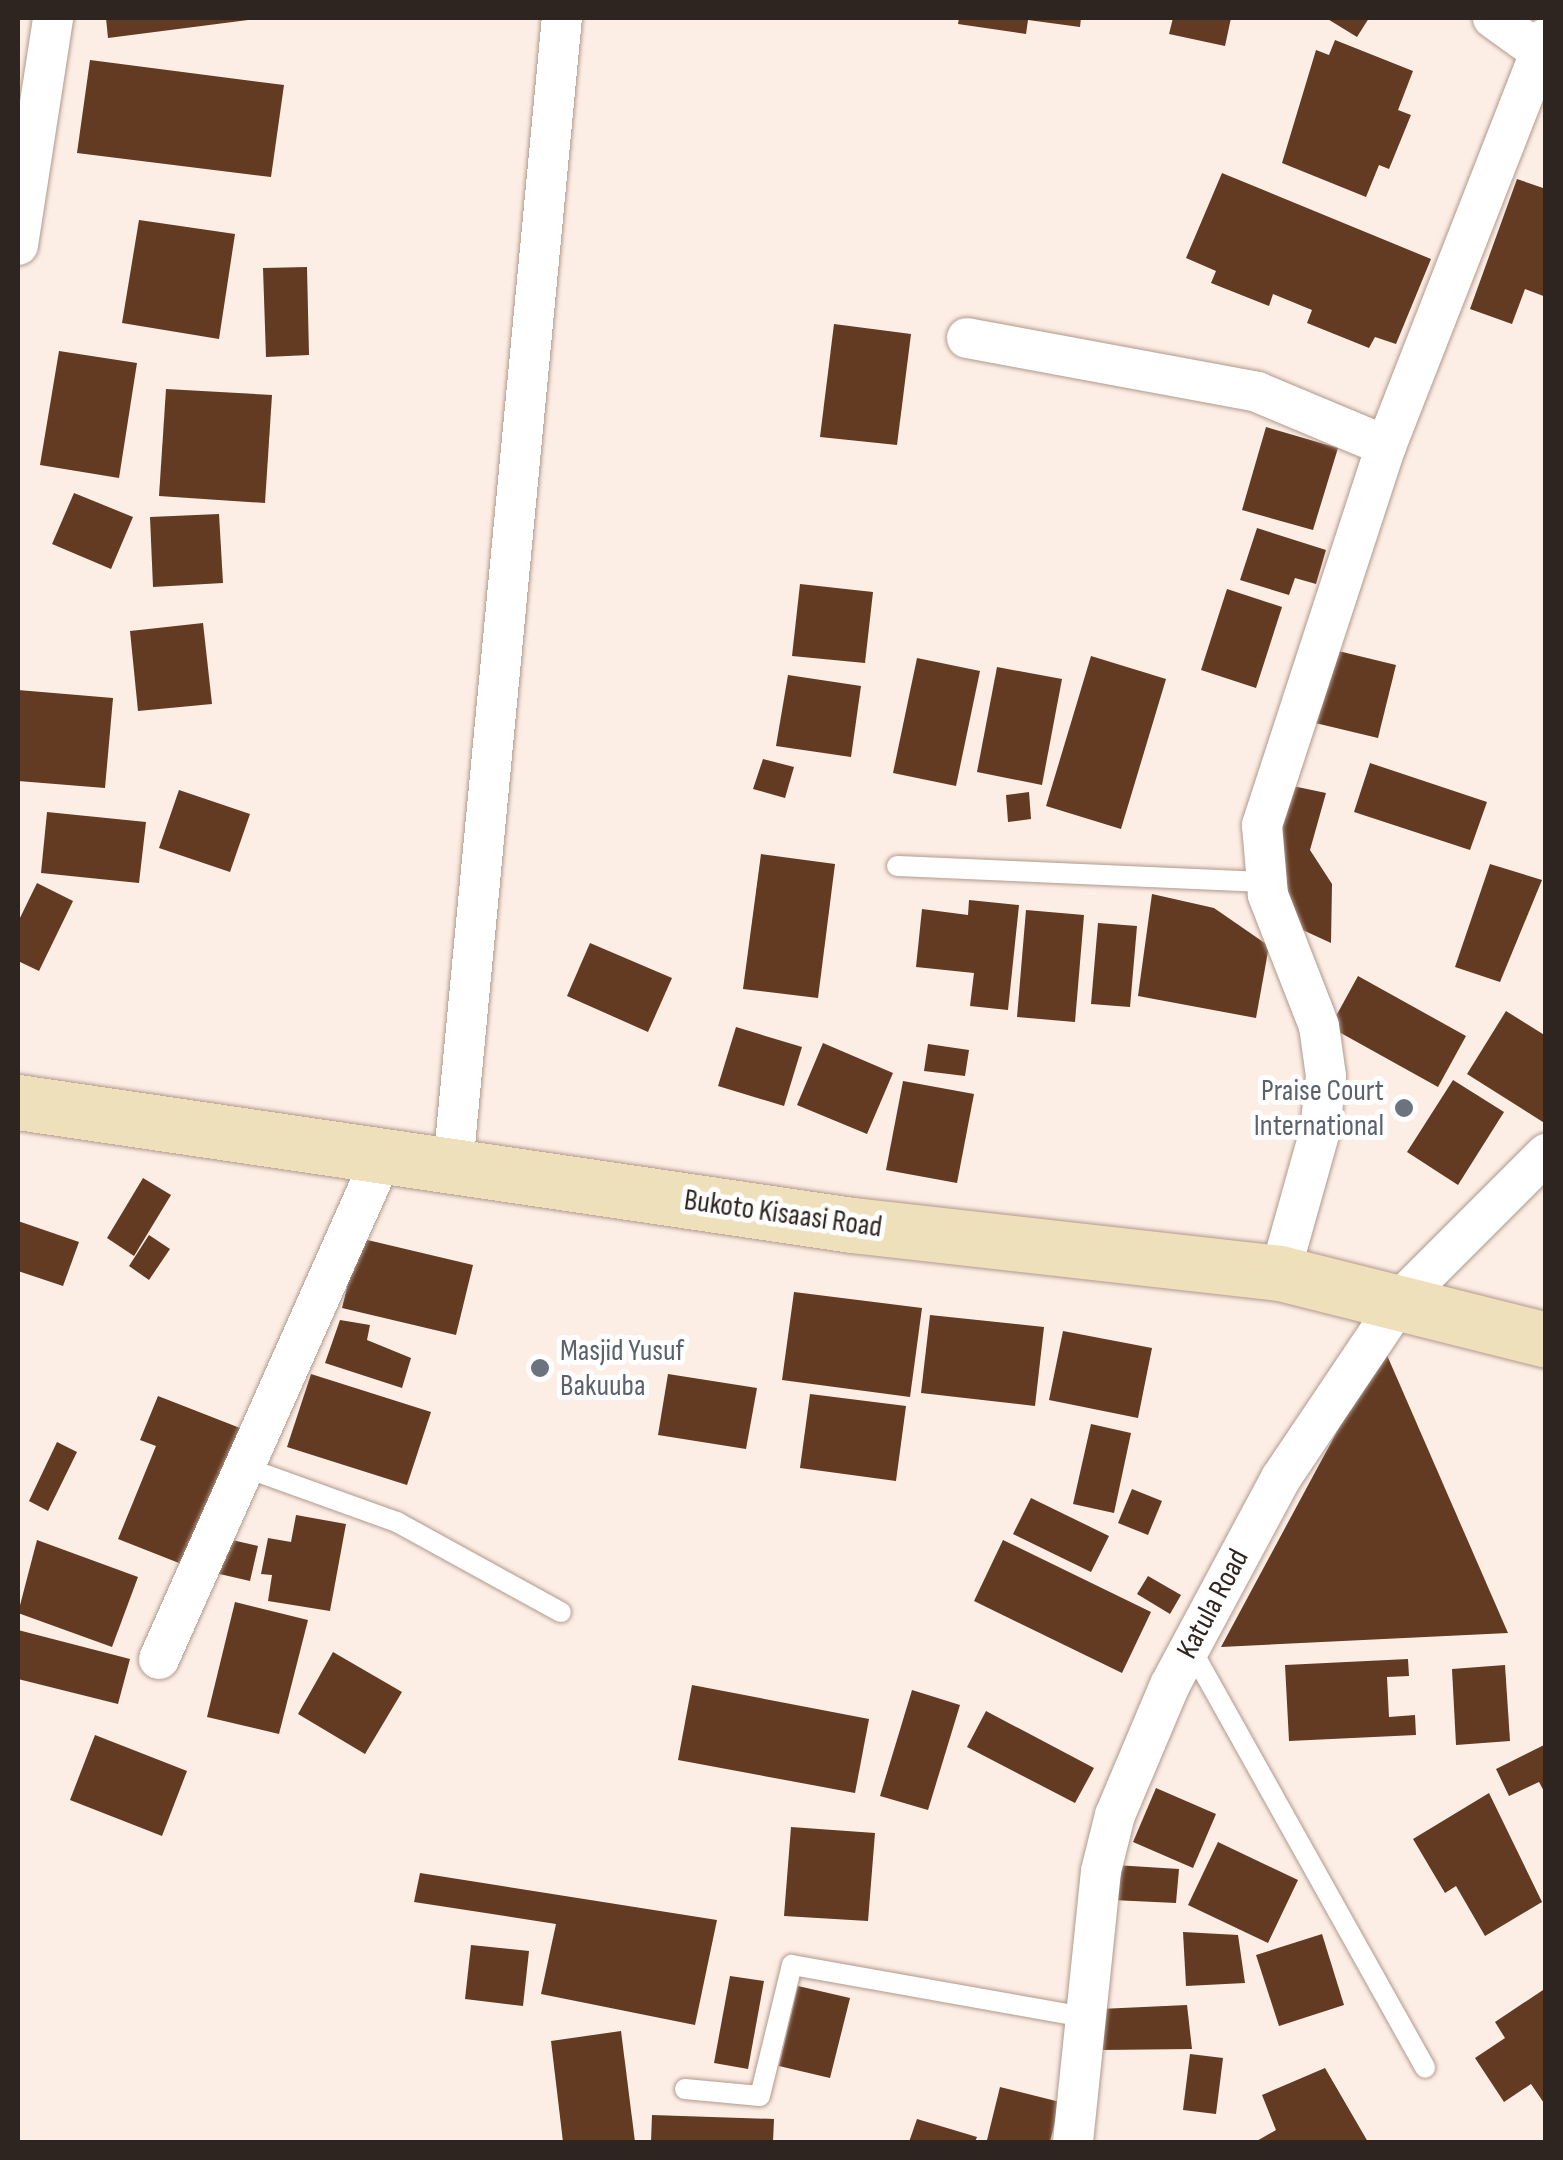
<!DOCTYPE html>
<style>
body{margin:0}
#map{position:relative;width:1563px;height:2160px;overflow:hidden;background:#fdeee5;font-family:"Sofia Sans Condensed",sans-serif}
div>[style]{position:absolute}
.building>*{inset:0;background:#633a22}
.roads{filter:drop-shadow(0 0 2px #b1998c) drop-shadow(0 0 2px #b1998c)}
.service>*{height:20px;margin:-10px;padding:0 10px;transform-origin:10px;border-radius:10px;background:#fff}
.minor>*{height:40px;margin:-20px;padding:0 20px;transform-origin:20px;border-radius:20px;background:#fff}
.secondary>*{height:55px;margin:-27.5px;padding:0 27.5px;transform-origin:27.5px;border-radius:27.5px;background:#efe0bc}
.dots>*{width:28px;height:28px;translate:-50% -50%;box-sizing:border-box;border:5px solid #fefefe;border-radius:50%}
span{translate:-50% -50%;white-space:nowrap;text-align:center;line-height:1.15;-webkit-text-stroke:10px #fefefe;paint-order:stroke}
.worship-label{font-size:30px;color:#5b616d}
.right{translate:-100% -50%;text-align:right}
.left{translate:0 -50%;text-align:left}
.street-label{font-size:30px;color:#2e2520}
.frame{position:absolute;inset:0;border:20px solid #2e2520;pointer-events:none}
</style>
<div id="map">
<div class="building">
<div style="clip-path:polygon(106px 18px,248px 18px,248px 20px,108px 38px)"></div>
<div style="clip-path:polygon(959px 18px,1081px 18px,1080px 27px,1028px 20px,1026px 34px,958px 24px)"></div>
<div style="clip-path:polygon(1173px 18px,1231px 18px,1225px 46px,1169px 34px)"></div>
<div style="clip-path:polygon(1326px 18px,1369px 18px,1357px 37px)"></div>
<div style="clip-path:polygon(1335px 40px,1413px 71px,1398px 110px,1411px 115px,1389px 169px,1379px 165px,1366px 197px,1282px 163px,1316px 50px,1329px 55px)"></div>
<div style="clip-path:polygon(90px 60px,284px 85px,271px 177px,77px 153px)"></div>
<div style="clip-path:polygon(1222px 173px,1431px 259px,1396px 344px,1375px 337px,1369px 348px,1307px 323px,1312px 310px,1273px 294px,1269px 306px,1211px 283px,1216px 271px,1186px 258px)"></div>
<div style="clip-path:polygon(1517px 179px,1546px 189px,1546px 297px,1525px 289px,1512px 324px,1470px 309px)"></div>
<div style="clip-path:polygon(139px 220px,235px 234px,219px 339px,122px 323px)"></div>
<div style="clip-path:polygon(307px 267px,309px 355px,266px 357px,263px 268px)"></div>
<div style="clip-path:polygon(834px 324px,911px 334px,897px 445px,820px 437px)"></div>
<div style="clip-path:polygon(59px 351px,137px 363px,119px 478px,40px 465px)"></div>
<div style="clip-path:polygon(166px 389px,272px 395px,265px 503px,159px 496px)"></div>
<div style="clip-path:polygon(1266px 427px,1338px 448px,1313px 530px,1242px 510px)"></div>
<div style="clip-path:polygon(74px 493px,133px 517px,111px 569px,52px 544px)"></div>
<div style="clip-path:polygon(219px 514px,223px 583px,153px 587px,150px 517px)"></div>
<div style="clip-path:polygon(1257px 528px,1326px 550px,1316px 584px,1295px 578px,1289px 595px,1240px 580px)"></div>
<div style="clip-path:polygon(800px 584px,873px 592px,865px 663px,792px 656px)"></div>
<div style="clip-path:polygon(1227px 589px,1282px 607px,1256px 688px,1201px 670px)"></div>
<div style="clip-path:polygon(203px 623px,212px 704px,138px 711px,130px 631px)"></div>
<div style="clip-path:polygon(1326px 648px,1396px 665px,1378px 738px,1307px 721px)"></div>
<div style="clip-path:polygon(1091px 656px,1166px 679px,1121px 829px,1046px 806px)"></div>
<div style="clip-path:polygon(917px 658px,980px 671px,956px 786px,893px 773px)"></div>
<div style="clip-path:polygon(997px 667px,1062px 679px,1042px 785px,977px 772px)"></div>
<div style="clip-path:polygon(788px 675px,861px 686px,851px 757px,776px 746px)"></div>
<div style="clip-path:polygon(18px 690px,113px 698px,105px 788px,18px 781px)"></div>
<div style="clip-path:polygon(763px 759px,794px 767px,785px 798px,753px 789px)"></div>
<div style="clip-path:polygon(1370px 763px,1487px 802px,1470px 850px,1354px 812px)"></div>
<div style="clip-path:polygon(1288px 785px,1326px 793px,1310px 850px,1332px 884px,1331px 943px,1294px 926px,1276px 856px)"></div>
<div style="clip-path:polygon(179px 790px,250px 814px,230px 872px,159px 848px)"></div>
<div style="clip-path:polygon(1029px 792px,1031px 819px,1008px 822px,1006px 795px)"></div>
<div style="clip-path:polygon(47px 812px,146px 822px,139px 883px,41px 873px)"></div>
<div style="clip-path:polygon(761px 854px,835px 864px,818px 998px,743px 989px)"></div>
<div style="clip-path:polygon(1490px 864px,1542px 880px,1500px 982px,1455px 967px)"></div>
<div style="clip-path:polygon(37px 883px,73px 901px,39px 971px,18px 961px,18px 922px)"></div>
<div style="clip-path:polygon(1152px 894px,1214px 908px,1269px 946px,1256px 1018px,1138px 996px)"></div>
<div style="clip-path:polygon(969px 900px,1019px 905px,1008px 1010px,970px 1006px,974px 973px,916px 967px,922px 909px,968px 915px)"></div>
<div style="clip-path:polygon(1026px 910px,1084px 915px,1075px 1022px,1017px 1017px)"></div>
<div style="clip-path:polygon(1098px 923px,1137px 926px,1130px 1007px,1091px 1004px)"></div>
<div style="clip-path:polygon(590px 943px,672px 978px,648px 1032px,567px 996px)"></div>
<div style="clip-path:polygon(1358px 976px,1466px 1036px,1438px 1087px,1330px 1027px)"></div>
<div style="clip-path:polygon(1506px 1011px,1546px 1036px,1546px 1124px,1467px 1074px)"></div>
<div style="clip-path:polygon(736px 1027px,802px 1047px,784px 1106px,718px 1086px)"></div>
<div style="clip-path:polygon(823px 1043px,893px 1073px,867px 1134px,797px 1105px)"></div>
<div style="clip-path:polygon(928px 1044px,969px 1050px,965px 1076px,924px 1071px)"></div>
<div style="clip-path:polygon(1453px 1080px,1504px 1112px,1458px 1185px,1407px 1152px)"></div>
<div style="clip-path:polygon(903px 1081px,974px 1094px,957px 1183px,886px 1170px)"></div>
<div style="clip-path:polygon(143px 1178px,171px 1195px,134px 1256px,107px 1238px)"></div>
<div style="clip-path:polygon(18px 1221px,79px 1242px,63px 1286px,18px 1271px)"></div>
<div style="clip-path:polygon(149px 1235px,170px 1249px,149px 1280px,129px 1266px)"></div>
<div style="clip-path:polygon(359px 1238px,473px 1265px,456px 1335px,342px 1308px)"></div>
<div style="clip-path:polygon(794px 1292px,922px 1308px,910px 1397px,782px 1380px)"></div>
<div style="clip-path:polygon(930px 1315px,1044px 1327px,1035px 1406px,921px 1393px)"></div>
<div style="clip-path:polygon(340px 1320px,370px 1325px,367px 1340px,411px 1358px,402px 1388px,325px 1363px)"></div>
<div style="clip-path:polygon(1063px 1331px,1152px 1348px,1138px 1418px,1049px 1400px)"></div>
<div style="clip-path:polygon(1383px 1346px,1508px 1633px,1221px 1647px)"></div>
<div style="clip-path:polygon(311px 1374px,431px 1412px,407px 1485px,287px 1447px)"></div>
<div style="clip-path:polygon(668px 1374px,757px 1388px,746px 1449px,658px 1435px)"></div>
<div style="clip-path:polygon(810px 1394px,906px 1406px,896px 1481px,800px 1468px)"></div>
<div style="clip-path:polygon(158px 1396px,240px 1428px,184px 1565px,118px 1539px,156px 1446px,140px 1440px)"></div>
<div style="clip-path:polygon(1091px 1424px,1131px 1433px,1114px 1513px,1073px 1504px)"></div>
<div style="clip-path:polygon(57px 1442px,77px 1452px,48px 1511px,29px 1501px)"></div>
<div style="clip-path:polygon(1132px 1489px,1162px 1501px,1148px 1535px,1118px 1523px)"></div>
<div style="clip-path:polygon(1031px 1498px,1109px 1536px,1091px 1572px,1013px 1534px)"></div>
<div style="clip-path:polygon(296px 1515px,346px 1524px,330px 1611px,268px 1601px,272px 1575px,261px 1574px,268px 1538px,291px 1542px)"></div>
<div style="clip-path:polygon(219px 1537px,258px 1546px,250px 1581px,211px 1572px)"></div>
<div style="clip-path:polygon(37px 1540px,138px 1577px,112px 1647px,18px 1613px)"></div>
<div style="clip-path:polygon(1003px 1540px,1151px 1612px,1122px 1673px,974px 1601px)"></div>
<div style="clip-path:polygon(1148px 1576px,1181px 1595px,1170px 1614px,1137px 1594px)"></div>
<div style="clip-path:polygon(235px 1602px,308px 1620px,279px 1734px,207px 1717px)"></div>
<div style="clip-path:polygon(18px 1630px,130px 1659px,118px 1704px,18px 1679px)"></div>
<div style="clip-path:polygon(333px 1652px,402px 1692px,365px 1754px,298px 1714px)"></div>
<div style="clip-path:polygon(1408px 1659px,1409px 1676px,1387px 1677px,1389px 1717px,1415px 1715px,1416px 1735px,1289px 1741px,1285px 1665px)"></div>
<div style="clip-path:polygon(1505px 1665px,1510px 1741px,1456px 1745px,1452px 1669px)"></div>
<div style="clip-path:polygon(692px 1685px,869px 1719px,855px 1793px,678px 1760px)"></div>
<div style="clip-path:polygon(912px 1690px,960px 1705px,928px 1810px,880px 1796px)"></div>
<div style="clip-path:polygon(986px 1711px,1094px 1768px,1075px 1803px,967px 1747px)"></div>
<div style="clip-path:polygon(95px 1735px,187px 1771px,162px 1836px,70px 1800px)"></div>
<div style="clip-path:polygon(1546px 1744px,1546px 1795px,1539px 1782px,1509px 1796px,1496px 1769px)"></div>
<div style="clip-path:polygon(1156px 1788px,1216px 1814px,1193px 1868px,1133px 1842px)"></div>
<div style="clip-path:polygon(1489px 1793px,1542px 1902px,1485px 1936px,1456px 1886px,1445px 1893px,1413px 1839px)"></div>
<div style="clip-path:polygon(791px 1827px,875px 1833px,868px 1921px,784px 1916px)"></div>
<div style="clip-path:polygon(1218px 1842px,1298px 1880px,1268px 1943px,1188px 1905px)"></div>
<div style="clip-path:polygon(1115px 1865px,1179px 1869px,1176px 1903px,1112px 1900px)"></div>
<div style="clip-path:polygon(420px 1873px,717px 1920px,695px 2025px,541px 1994px,556px 1924px,414px 1902px)"></div>
<div style="clip-path:polygon(1183px 1932px,1238px 1935px,1245px 1983px,1186px 1986px)"></div>
<div style="clip-path:polygon(1322px 1934px,1344px 2005px,1279px 2026px,1256px 1955px)"></div>
<div style="clip-path:polygon(471px 1945px,529px 1951px,523px 2006px,465px 1999px)"></div>
<div style="clip-path:polygon(730px 1976px,764px 1981px,748px 2069px,714px 2063px)"></div>
<div style="clip-path:polygon(798px 1986px,850px 1998px,830px 2078px,779px 2066px)"></div>
<div style="clip-path:polygon(1546px 1988px,1546px 2106px,1531px 2084px,1504px 2102px,1475px 2058px,1505px 2038px,1495px 2022px)"></div>
<div style="clip-path:polygon(1187px 2005px,1192px 2049px,1101px 2050px,1100px 2009px)"></div>
<div style="clip-path:polygon(621px 2031px,635px 2142px,563px 2142px,551px 2041px)"></div>
<div style="clip-path:polygon(1190px 2054px,1223px 2058px,1216px 2114px,1183px 2110px)"></div>
<div style="clip-path:polygon(1325px 2068px,1368px 2142px,1255px 2142px,1276px 2130px,1262px 2095px)"></div>
<div style="clip-path:polygon(1000px 2087px,1060px 2102px,1050px 2142px,987px 2140px)"></div>
<div style="clip-path:polygon(652px 2115px,774px 2119px,773px 2142px,651px 2142px)"></div>
<div style="clip-path:polygon(917px 2119px,977px 2137px,975px 2142px,909px 2142px)"></div>
</div>
<div class="roads">
<div class="service">
<div style="left:897px;top:866px;width:368px;rotate:2.5deg"></div>
<div style="left:244px;top:1467px;width:163px;rotate:19.8deg"></div>
<div style="left:397px;top:1522px;width:187px;rotate:28.8deg"></div>
<div style="left:1190px;top:1647px;width:482px;rotate:60.8deg"></div>
<div style="left:685px;top:2089px;width:75px;rotate:5.3deg"></div>
<div style="left:760px;top:2096px;width:135px;rotate:-76.3deg"></div>
<div style="left:792px;top:1965px;width:296px;rotate:10.1deg"></div>
</div>
<div class="minor">
<div style="left:1493px;top:18px;width:57px;rotate:35.7deg"></div>
<div style="left:18px;top:245px;width:230px;rotate:-81.2deg"></div>
<div style="left:967px;top:338px;width:295px;rotate:10.5deg"></div>
<div style="left:1257px;top:392px;width:140px;rotate:22.7deg"></div>
<div style="left:453px;top:1166px;width:1153px;rotate:-84.58deg"></div>
<div style="left:1280px;top:1273px;width:148px;rotate:-74.3deg"></div>
<div style="left:1320px;top:1131px;width:55px;rotate:-83.8deg"></div>
<div style="left:1326px;top:1076px;width:50px;rotate:-98deg"></div>
<div style="left:1319px;top:1026px;width:141px;rotate:-111.3deg"></div>
<div style="left:1268px;top:895px;width:70px;rotate:-94.9deg"></div>
<div style="left:1262px;top:825px;width:399px;rotate:-71.9deg"></div>
<div style="left:1386px;top:446px;width:438px;rotate:-68.6deg"></div>
<div style="left:159px;top:1659px;width:552px;rotate:-66.04deg"></div>
<div style="left:1073px;top:2142px;width:272px;rotate:-84.1deg"></div>
<div style="left:1101px;top:1871px;width:58px;rotate:-76deg"></div>
<div style="left:1115px;top:1815px;width:141px;rotate:-67.1deg"></div>
<div style="left:1170px;top:1685px;width:235px;rotate:-61.8deg"></div>
<div style="left:1281px;top:1478px;width:217px;rotate:-56.1deg"></div>
<div style="left:1402px;top:1298px;width:204px;rotate:-45deg"></div>
</div>
<div class="secondary">
<div style="left:18px;top:1102px;width:843px;rotate:8.39deg"></div>
<div style="left:852px;top:1225px;width:431px;rotate:6.4deg"></div>
<div style="left:1280px;top:1273px;width:274px;rotate:14.1deg"></div>
</div>
</div>
<div class="dots">
<div style="left:1404px;top:1108px;background:#6b7280"></div>
<div style="left:540px;top:1368px;background:#6b7280"></div>
</div>
<div class="worship-label">
<span class="right" style="left:1384px;top:1108px">Praise Court<br>International</span>
<span class="left" style="left:560px;top:1368px">Masjid Yusuf<br>Bakuuba</span>
</div>
<div class="street-label">
<span style="left:783px;top:1214px;rotate:8deg">Bukoto Kisaasi Road</span>
<span style="left:1213px;top:1604px;rotate:-62deg">Katula Road</span>
</div>
<div class="frame"></div>
</div>
